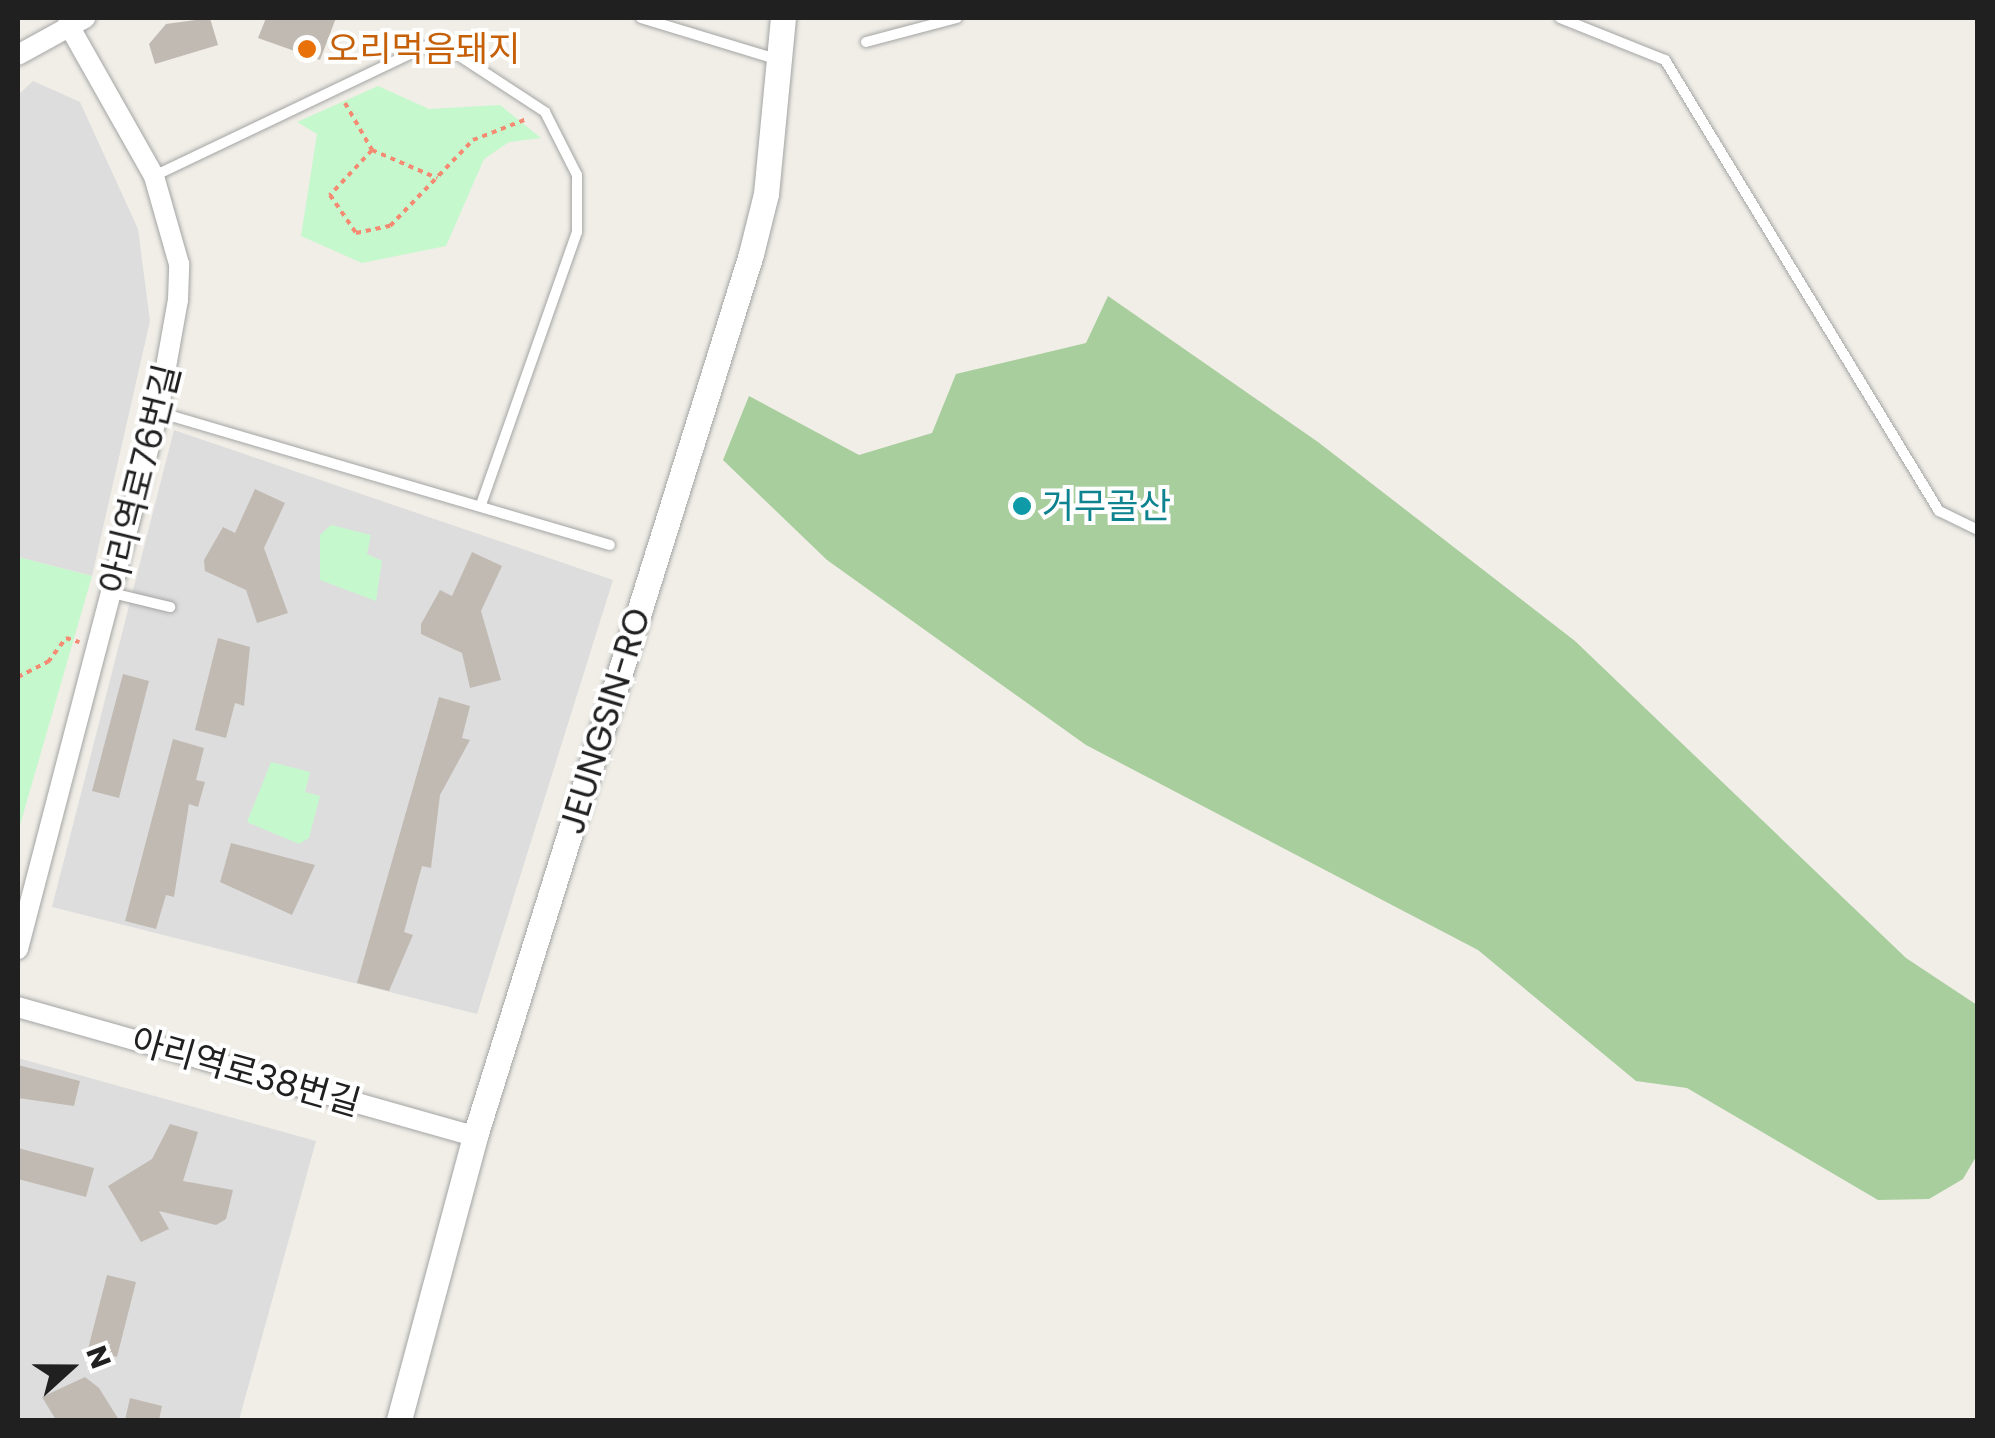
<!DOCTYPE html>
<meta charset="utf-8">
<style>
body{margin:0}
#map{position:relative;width:1995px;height:1438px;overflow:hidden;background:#f0eee7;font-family:Poppins,"Noto Sans KR",sans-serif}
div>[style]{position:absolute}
.residential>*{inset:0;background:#dedddd}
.forest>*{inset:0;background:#a8ce9d}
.park>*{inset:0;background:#c6f8cd}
.building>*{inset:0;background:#c1bab3}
.path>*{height:4px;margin-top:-2px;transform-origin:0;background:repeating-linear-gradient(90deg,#f58a73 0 5px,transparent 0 10px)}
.roads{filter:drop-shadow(0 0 2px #a4a4a4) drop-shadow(0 0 2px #a4a4a4)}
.service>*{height:10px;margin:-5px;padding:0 5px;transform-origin:5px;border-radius:5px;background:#fff}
.minor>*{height:20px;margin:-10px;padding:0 10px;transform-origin:10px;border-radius:10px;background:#fff}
.tertiary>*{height:25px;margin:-12.5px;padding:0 12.5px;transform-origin:12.5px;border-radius:12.5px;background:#fff}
.dots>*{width:28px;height:28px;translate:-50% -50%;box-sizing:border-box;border:5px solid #fff;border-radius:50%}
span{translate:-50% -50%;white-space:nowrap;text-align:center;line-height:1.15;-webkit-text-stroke:8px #fff;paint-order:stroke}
.food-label{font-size:35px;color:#c56008}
.left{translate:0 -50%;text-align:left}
.street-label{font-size:35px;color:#202020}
.culture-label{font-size:35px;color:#0d838f}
.frame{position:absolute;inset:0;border:20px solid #202020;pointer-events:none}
.north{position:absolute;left:20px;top:1318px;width:100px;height:100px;-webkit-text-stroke:8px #fff;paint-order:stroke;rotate:69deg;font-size:28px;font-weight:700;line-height:40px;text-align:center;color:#202020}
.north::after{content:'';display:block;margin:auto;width:35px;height:45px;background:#202020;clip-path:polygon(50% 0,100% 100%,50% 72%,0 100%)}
</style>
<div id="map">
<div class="residential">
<div style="clip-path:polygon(33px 81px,80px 102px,138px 229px,150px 321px,92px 576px,18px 557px,18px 95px)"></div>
<div style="clip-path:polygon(174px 430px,613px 580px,477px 1014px,52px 907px)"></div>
<div style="clip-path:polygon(18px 1058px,316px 1141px,239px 1420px,18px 1420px)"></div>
</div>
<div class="forest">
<div style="clip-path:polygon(1108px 296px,1318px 442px,1575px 641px,1906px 958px,1977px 1005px,1977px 1155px,1963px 1179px,1929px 1199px,1878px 1200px,1687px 1088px,1636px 1081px,1478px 950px,1086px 745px,827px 560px,723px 460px,749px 396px,859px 455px,932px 433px,956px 374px,1086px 343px)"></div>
</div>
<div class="park">
<div style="clip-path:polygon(378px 86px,429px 109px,500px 105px,541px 138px,509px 142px,484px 159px,446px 246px,362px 263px,301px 236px,317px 134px,297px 122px)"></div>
<div style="clip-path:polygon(331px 525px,371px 535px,367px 554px,382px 561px,376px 601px,320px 580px,320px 535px)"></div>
<div style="clip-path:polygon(18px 557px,92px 576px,18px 832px)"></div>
<div style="clip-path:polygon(271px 762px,310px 772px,305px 792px,320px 796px,309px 838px,299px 844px,247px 822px)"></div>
</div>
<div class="building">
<div style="clip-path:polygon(210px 18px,218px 45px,155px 64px,149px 44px,166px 24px)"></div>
<div style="clip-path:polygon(266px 18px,336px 18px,320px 60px,258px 38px)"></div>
<div style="clip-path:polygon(255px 489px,285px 503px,264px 548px,288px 613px,257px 623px,246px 590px,205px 571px,204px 560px,223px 527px,235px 533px)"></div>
<div style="clip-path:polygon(472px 552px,502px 566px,481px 611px,501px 680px,470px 688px,462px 653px,421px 634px,421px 624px,440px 590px,452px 596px)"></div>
<div style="clip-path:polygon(218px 638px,250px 647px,244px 706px,235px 703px,226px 738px,195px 730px)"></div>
<div style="clip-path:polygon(123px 674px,149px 681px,119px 798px,92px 791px)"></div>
<div style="clip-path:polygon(439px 697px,470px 706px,462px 738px,470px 740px,440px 795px,431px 868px,422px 866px,404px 932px,413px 935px,389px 991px,357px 983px)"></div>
<div style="clip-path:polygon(173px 739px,204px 748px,196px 780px,205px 782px,198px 807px,189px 804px,174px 897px,166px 895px,156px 929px,125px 921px)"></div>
<div style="clip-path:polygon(231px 843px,315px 865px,292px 915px,220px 882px)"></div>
<div style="clip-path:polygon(18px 1065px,80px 1081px,74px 1106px,18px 1098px)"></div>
<div style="clip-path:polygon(170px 1124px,198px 1132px,183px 1181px,233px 1190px,226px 1219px,216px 1225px,159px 1211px,169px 1229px,141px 1242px,108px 1186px,152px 1159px)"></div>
<div style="clip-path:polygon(18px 1148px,94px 1168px,86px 1197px,18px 1179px)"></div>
<div style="clip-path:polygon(107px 1275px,136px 1282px,117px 1357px,88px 1349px)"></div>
<div style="clip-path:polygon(85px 1377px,99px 1388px,119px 1420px,56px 1420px,42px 1397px)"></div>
<div style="clip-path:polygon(130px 1398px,162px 1406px,159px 1420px,125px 1420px)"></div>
</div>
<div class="path">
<div style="left:345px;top:103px;width:54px;rotate:60.1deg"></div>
<div style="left:372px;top:150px;width:71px;rotate:23.3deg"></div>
<div style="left:372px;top:150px;width:62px;rotate:133deg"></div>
<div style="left:330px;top:195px;width:46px;rotate:55.6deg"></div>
<div style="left:356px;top:233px;width:35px;rotate:-12deg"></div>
<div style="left:390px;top:226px;width:120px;rotate:-46deg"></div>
<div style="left:473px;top:140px;width:58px;rotate:-21.3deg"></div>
<div style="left:18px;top:677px;width:34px;rotate:-27deg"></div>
<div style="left:48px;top:662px;width:30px;rotate:-53deg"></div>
<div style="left:66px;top:638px;width:14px;rotate:17deg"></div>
<div style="left:18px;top:724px;width:13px;rotate:90deg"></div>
<div style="left:18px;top:761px;width:27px;rotate:90deg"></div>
</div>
<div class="roads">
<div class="service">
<div style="left:641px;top:18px;width:144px;rotate:16.9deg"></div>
<div style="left:1560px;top:18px;width:113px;rotate:21.8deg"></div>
<div style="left:1665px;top:60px;width:528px;rotate:58.72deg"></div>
<div style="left:1939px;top:511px;width:43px;rotate:26deg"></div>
<div style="left:866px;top:42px;width:94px;rotate:-14.8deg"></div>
<div style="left:154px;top:176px;width:302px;rotate:-25.5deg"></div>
<div style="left:427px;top:46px;width:29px;rotate:14deg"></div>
<div style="left:455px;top:53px;width:108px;rotate:33.2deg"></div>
<div style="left:545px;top:112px;width:71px;rotate:63.1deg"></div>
<div style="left:577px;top:175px;width:57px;rotate:90deg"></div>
<div style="left:577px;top:232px;width:286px;rotate:109.4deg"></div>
<div style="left:158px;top:412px;width:471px;rotate:16.4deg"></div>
<div style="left:112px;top:593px;width:60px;rotate:13.6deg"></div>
</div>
<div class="minor">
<div style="left:18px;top:55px;width:77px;rotate:-28.9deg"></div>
<div style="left:18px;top:949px;width:555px;rotate:-75.39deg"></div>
<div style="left:158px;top:412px;width:114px;rotate:-79.9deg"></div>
<div style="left:178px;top:300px;width:36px;rotate:-88deg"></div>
<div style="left:179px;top:264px;width:91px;rotate:-105.9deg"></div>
<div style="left:154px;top:176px;width:175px;rotate:-119.5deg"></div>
<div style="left:18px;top:1007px;width:475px;rotate:15.8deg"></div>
</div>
<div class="tertiary">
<div style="left:399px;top:1420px;width:294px;rotate:-75deg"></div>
<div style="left:475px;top:1136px;width:924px;rotate:-72.62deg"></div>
<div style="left:751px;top:254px;width:62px;rotate:-76deg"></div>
<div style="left:766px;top:194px;width:177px;rotate:-84.5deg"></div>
</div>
</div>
<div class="dots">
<div style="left:307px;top:49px;background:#e8710a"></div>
<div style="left:1022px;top:506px;background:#0f9aa8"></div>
</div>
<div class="food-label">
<span class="left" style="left:327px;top:49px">오리먹음돼지</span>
</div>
<div class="street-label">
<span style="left:140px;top:479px;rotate:-76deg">아리역로76번길</span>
<span style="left:605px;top:721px;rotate:-73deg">JEUNGSIN-RO</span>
<span style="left:246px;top:1072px;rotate:16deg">아리역로38번길</span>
</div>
<div class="culture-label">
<span class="left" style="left:1042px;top:506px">거무골산</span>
</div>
<div class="frame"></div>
<div class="north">N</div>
</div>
